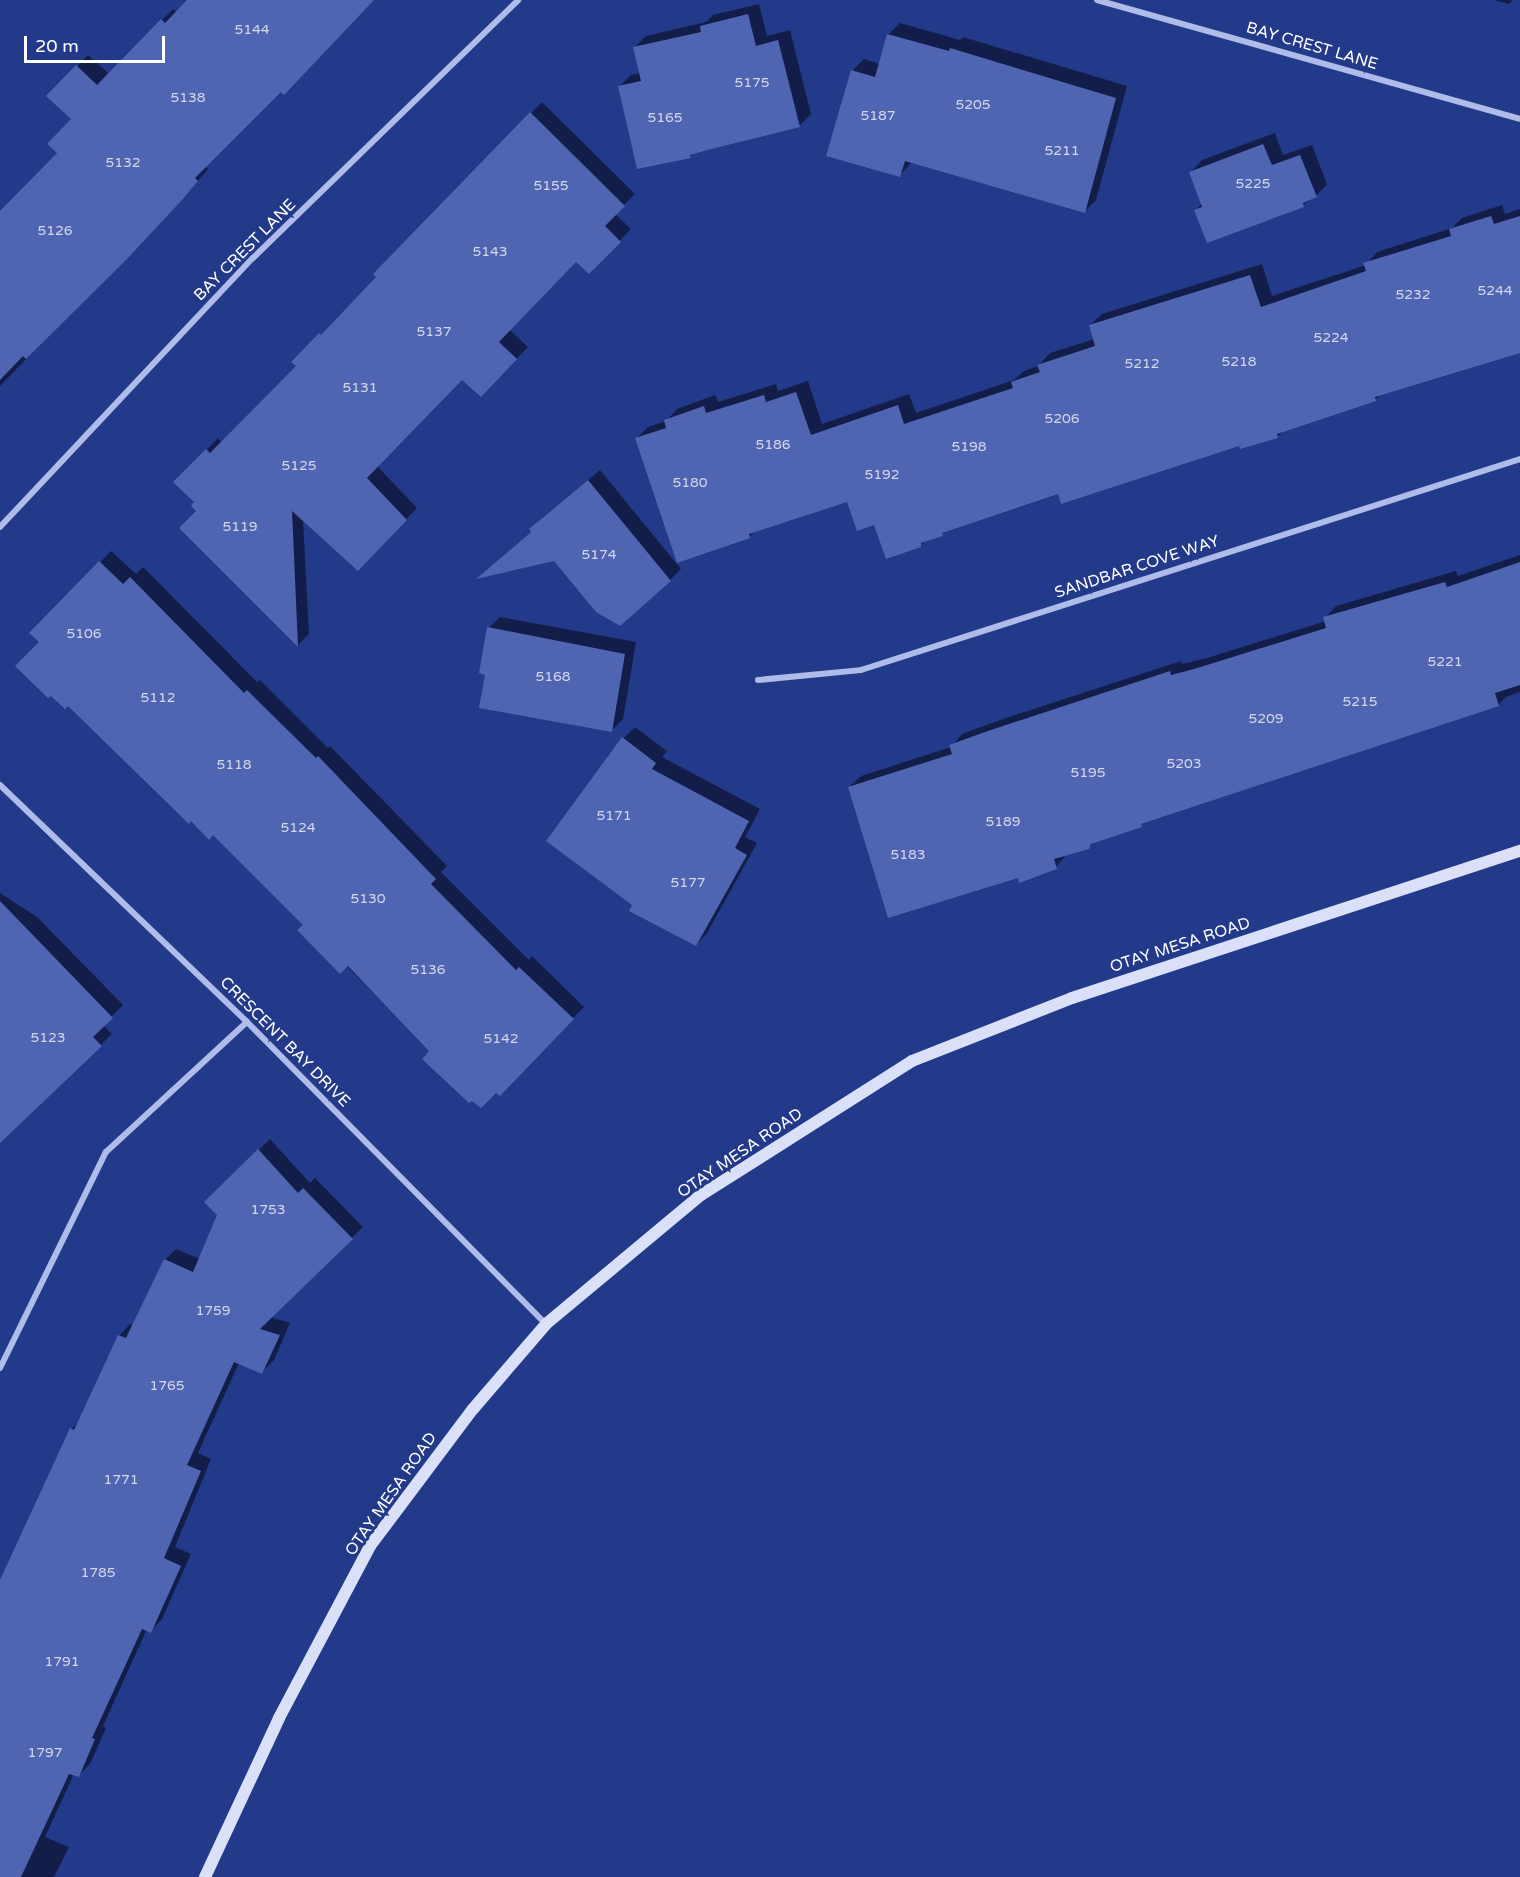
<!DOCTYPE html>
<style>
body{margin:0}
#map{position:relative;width:1520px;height:1877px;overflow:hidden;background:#233989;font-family:"Varela Round",sans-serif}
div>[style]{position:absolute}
.shadow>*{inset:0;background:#0007}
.building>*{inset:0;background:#5065b2}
.street>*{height:6px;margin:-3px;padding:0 3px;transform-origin:3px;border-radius:3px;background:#afbcea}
.secondary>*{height:12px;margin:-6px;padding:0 6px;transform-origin:6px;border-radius:6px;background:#dae0f8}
span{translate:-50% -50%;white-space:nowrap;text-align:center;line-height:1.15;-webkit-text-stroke:6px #233989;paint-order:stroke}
.number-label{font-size:14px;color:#d3d8ec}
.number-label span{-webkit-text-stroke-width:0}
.street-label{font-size:16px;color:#fff}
.scale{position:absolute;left:24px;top:36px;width:141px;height:27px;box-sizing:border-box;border:3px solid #fff;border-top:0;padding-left:8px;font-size:18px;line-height:21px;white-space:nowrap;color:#fff;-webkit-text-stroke:4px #233989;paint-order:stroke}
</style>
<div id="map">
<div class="shadow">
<div style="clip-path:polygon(189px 0,373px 0,205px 166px,208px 169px,193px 187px,0 386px,0 213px,59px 153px,74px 119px,49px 96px,88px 55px,109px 74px,173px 9px,177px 12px)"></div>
<div style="clip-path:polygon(1494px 0,1513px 0,1509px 4px)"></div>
<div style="clip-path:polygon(759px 4px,767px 36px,790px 30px,811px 114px,799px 126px,695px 152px,690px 157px,620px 86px,631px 75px,640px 73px,634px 48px,646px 36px,706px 22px,713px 15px)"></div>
<div style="clip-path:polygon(900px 23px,960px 40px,963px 37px,1127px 86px,1096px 200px,1085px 211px,912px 162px,900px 175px,828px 155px,853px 70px,864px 59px,880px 64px,888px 35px)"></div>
<div style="clip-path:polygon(542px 102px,635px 194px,615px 214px,631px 229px,589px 272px,577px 260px,510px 330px,528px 347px,481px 395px,462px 378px,377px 466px,417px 508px,369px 558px,303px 520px,309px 634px,298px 645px,181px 528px,198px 511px,196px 502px,175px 482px,218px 438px,222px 443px,298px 366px,294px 362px,333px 324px,378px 277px,375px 274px)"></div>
<div style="clip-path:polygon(1275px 133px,1283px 155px,1312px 145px,1327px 184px,1316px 196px,1303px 205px,1196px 210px,1202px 203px,1191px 172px,1202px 160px)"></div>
<div style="clip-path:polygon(1502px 205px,1505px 214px,1520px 209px,1520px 351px,1381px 394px,1376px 399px,1284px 430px,1278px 436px,1059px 492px,947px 529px,920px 545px,875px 523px,848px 500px,755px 531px,749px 537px,636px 439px,648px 427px,666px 421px,677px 409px,715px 395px,718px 402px,776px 384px,778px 391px,808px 381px,822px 424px,909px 394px,916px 413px,1014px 380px,1024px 371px,1038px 366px,1050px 353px,1095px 339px,1090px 325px,1102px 314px,1262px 264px,1272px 296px,1366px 265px,1377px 252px,1452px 228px,1462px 218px)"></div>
<div style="clip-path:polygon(600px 470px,681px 569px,659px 591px,620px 624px,555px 560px,480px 576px,532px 531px,531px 529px,543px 517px)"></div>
<div style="clip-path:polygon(111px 551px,136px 574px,143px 567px,257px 682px,260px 680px,328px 748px,330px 746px,447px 866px,441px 872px,529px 960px,532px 956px,584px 1007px,500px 1094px,432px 1051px,213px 833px,68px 704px,41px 642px,31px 633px)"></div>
<div style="clip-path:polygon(1520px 555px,1520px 692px,1506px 697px,1498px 705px,1145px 821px,1141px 825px,1095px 841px,1088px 848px,1067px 854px,1056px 867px,1019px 876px,849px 787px,861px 776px,951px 747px,962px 734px,997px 721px,1181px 661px,1182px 664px,1207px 658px,1326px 621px,1325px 618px,1336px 606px,1456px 571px,1458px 576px)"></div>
<div style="clip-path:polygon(500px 617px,636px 642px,623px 719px,611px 731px,489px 628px)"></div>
<div style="clip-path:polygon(635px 727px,667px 751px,662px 757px,760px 809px,745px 837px,757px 843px,707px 933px,696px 945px,634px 905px,548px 841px,624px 738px)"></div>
<div style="clip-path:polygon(0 893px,37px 917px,123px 1005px,103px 1025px,112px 1034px,0 1141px)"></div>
<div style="clip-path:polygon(270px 1139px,310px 1183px,315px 1178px,363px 1227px,270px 1317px,290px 1323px,274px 1360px,262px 1372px,239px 1363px,198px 1453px,211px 1459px,175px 1547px,191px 1554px,162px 1619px,151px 1631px,147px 1629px,103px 1726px,106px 1728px,90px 1764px,78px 1776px,74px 1774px,45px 1837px,69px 1847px,54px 1877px,0 1877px,0 1603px,71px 1429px,80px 1421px,119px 1336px,130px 1324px,134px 1326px,165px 1260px,176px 1249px,200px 1259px,219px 1215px,206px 1202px)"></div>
</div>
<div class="building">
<div style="clip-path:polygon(187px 0,374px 0,284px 95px,281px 92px,195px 178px,198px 181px,182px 200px,126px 260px,26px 359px,23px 356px,0 380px,0 211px,57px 153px,47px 144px,71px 119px,46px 96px,76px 65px,97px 85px,161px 19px,165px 23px)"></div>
<div style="clip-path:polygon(748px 14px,756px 46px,778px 40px,800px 127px,711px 149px,690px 155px,691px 158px,637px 169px,618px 86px,641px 81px,633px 47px,701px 32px,700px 26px)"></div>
<div style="clip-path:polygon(887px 34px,949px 51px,950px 48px,1116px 98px,1085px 213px,905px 161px,900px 177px,826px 156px,851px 70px,875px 77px)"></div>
<div style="clip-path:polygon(530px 112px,625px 206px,605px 226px,621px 242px,589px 274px,576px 262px,499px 342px,517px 359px,481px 397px,462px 380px,367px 478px,407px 520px,358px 571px,292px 511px,298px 647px,179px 528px,196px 511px,191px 506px,194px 502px,173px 482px,206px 449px,210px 453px,296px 366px,291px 362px,319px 333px,321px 335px,376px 277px,373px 274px)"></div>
<div style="clip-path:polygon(1263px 144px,1272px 165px,1300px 155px,1317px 197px,1303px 203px,1304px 207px,1207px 243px,1194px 210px,1202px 207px,1189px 172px)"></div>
<div style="clip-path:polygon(1491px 216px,1494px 224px,1520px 216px,1520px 353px,1375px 397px,1376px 401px,1277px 434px,1278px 438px,1240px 449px,1239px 446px,1061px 504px,1058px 494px,942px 533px,943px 536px,921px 543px,921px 547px,886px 559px,874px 525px,857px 531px,847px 502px,749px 534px,750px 538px,677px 563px,635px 438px,666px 428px,664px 420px,704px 406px,706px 413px,764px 395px,766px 402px,796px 392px,811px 435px,898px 405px,904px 424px,1013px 388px,1011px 382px,1040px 372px,1037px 365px,1095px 346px,1089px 325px,1250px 275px,1261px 307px,1366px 271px,1363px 263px,1451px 236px,1449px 229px)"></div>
<div style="clip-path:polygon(588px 480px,671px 581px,620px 626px,596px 612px,554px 561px,476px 579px,531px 532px,529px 529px)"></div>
<div style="clip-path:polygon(99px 561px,123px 584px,130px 577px,244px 693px,247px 690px,316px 758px,318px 756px,436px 879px,431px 884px,516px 970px,519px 967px,574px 1019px,500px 1096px,496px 1093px,481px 1108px,472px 1101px,469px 1103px,422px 1059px,429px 1051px,348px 966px,340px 974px,297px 930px,303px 925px,213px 835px,209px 840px,191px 821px,189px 824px,68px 706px,65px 709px,51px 696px,48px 698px,15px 666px,39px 642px,29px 633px)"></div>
<div style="clip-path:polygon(1520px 562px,1520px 685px,1495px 693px,1499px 706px,1141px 824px,1142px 827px,1091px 844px,1089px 849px,1054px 859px,1057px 869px,1019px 883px,1018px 878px,888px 918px,848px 787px,952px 754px,949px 745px,985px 732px,1170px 671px,1171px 675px,1194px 669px,1326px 628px,1323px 617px,1445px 582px,1447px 587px)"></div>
<div style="clip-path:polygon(487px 627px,625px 654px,612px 732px,479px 708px,485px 675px,479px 673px)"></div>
<div style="clip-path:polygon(622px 737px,656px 763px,652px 769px,749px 821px,735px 848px,747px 855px,696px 946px,629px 911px,632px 905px,546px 841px)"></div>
<div style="clip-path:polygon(0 901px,113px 1018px,93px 1037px,102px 1046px,0 1143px)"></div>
<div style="clip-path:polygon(258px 1149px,298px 1193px,303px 1188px,353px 1239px,260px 1329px,280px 1335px,262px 1374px,234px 1362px,187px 1465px,201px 1471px,164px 1558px,181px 1566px,151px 1633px,142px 1629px,92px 1738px,95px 1739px,79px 1777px,69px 1774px,21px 1877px,0 1877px,0 1580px,70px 1428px,74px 1430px,118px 1335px,126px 1338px,164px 1259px,193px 1272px,217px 1215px,204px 1202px)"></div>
</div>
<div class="street">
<div style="left:1097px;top:0;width:439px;rotate:15.7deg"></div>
<div style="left:0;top:527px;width:369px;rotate:-46.8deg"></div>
<div style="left:253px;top:258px;width:370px;rotate:-44.2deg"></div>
<div style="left:758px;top:680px;width:103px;rotate:-5.5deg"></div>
<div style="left:861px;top:670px;width:692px;rotate:-17.75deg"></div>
<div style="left:0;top:785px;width:342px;rotate:43.8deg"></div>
<div style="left:247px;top:1022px;width:425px;rotate:45.3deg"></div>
<div style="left:0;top:1368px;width:241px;rotate:-63.9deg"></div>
<div style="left:106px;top:1152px;width:192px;rotate:-42.7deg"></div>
</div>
<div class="secondary">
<div style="left:205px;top:1877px;width:175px;rotate:-65deg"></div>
<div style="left:279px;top:1718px;width:195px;rotate:-62.1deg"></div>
<div style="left:370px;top:1546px;width:171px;rotate:-53.1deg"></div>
<div style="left:473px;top:1409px;width:112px;rotate:-49.3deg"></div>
<div style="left:546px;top:1324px;width:202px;rotate:-39.8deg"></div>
<div style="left:701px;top:1195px;width:250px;rotate:-32.4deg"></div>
<div style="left:912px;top:1061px;width:172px;rotate:-21.5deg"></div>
<div style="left:1072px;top:998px;width:472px;rotate:-18.2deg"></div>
</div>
<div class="number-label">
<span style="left:252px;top:30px">5144</span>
<span style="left:752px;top:83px">5175</span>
<span style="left:188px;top:98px">5138</span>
<span style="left:973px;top:105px">5205</span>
<span style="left:878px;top:116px">5187</span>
<span style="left:665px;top:118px">5165</span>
<span style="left:1062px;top:151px">5211</span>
<span style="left:123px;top:163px">5132</span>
<span style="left:1253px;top:184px">5225</span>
<span style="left:551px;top:186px">5155</span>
<span style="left:55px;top:231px">5126</span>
<span style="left:490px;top:252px">5143</span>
<span style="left:1495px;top:291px">5244</span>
<span style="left:1413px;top:295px">5232</span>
<span style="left:434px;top:332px">5137</span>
<span style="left:1331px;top:338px">5224</span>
<span style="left:1239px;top:362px">5218</span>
<span style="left:1142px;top:364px">5212</span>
<span style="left:360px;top:388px">5131</span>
<span style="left:1062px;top:419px">5206</span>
<span style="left:773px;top:445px">5186</span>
<span style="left:969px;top:447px">5198</span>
<span style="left:299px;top:466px">5125</span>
<span style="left:882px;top:475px">5192</span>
<span style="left:690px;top:483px">5180</span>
<span style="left:240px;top:527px">5119</span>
<span style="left:599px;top:555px">5174</span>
<span style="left:84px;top:634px">5106</span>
<span style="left:1445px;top:662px">5221</span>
<span style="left:553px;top:677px">5168</span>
<span style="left:158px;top:698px">5112</span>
<span style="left:1360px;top:702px">5215</span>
<span style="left:1266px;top:719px">5209</span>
<span style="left:1184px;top:764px">5203</span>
<span style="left:234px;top:765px">5118</span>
<span style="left:1088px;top:773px">5195</span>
<span style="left:614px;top:816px">5171</span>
<span style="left:1003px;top:822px">5189</span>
<span style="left:298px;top:828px">5124</span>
<span style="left:908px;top:855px">5183</span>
<span style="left:688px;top:883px">5177</span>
<span style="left:368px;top:899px">5130</span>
<span style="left:428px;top:970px">5136</span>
<span style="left:48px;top:1038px">5123</span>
<span style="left:501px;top:1039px">5142</span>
<span style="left:268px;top:1210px">1753</span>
<span style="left:213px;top:1311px">1759</span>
<span style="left:167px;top:1386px">1765</span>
<span style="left:121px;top:1480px">1771</span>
<span style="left:98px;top:1573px">1785</span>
<span style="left:62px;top:1662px">1791</span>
<span style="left:45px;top:1753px">1797</span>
</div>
<div class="street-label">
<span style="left:1312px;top:46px;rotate:16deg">BAY CREST LANE</span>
<span style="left:245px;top:250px;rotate:-45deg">BAY CREST LANE</span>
<span style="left:1137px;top:567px;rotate:-18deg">SANDBAR COVE WAY</span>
<span style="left:1180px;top:945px;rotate:-18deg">OTAY MESA ROAD</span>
<span style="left:285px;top:1042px;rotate:45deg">CRESCENT BAY DRIVE</span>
<span style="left:740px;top:1153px;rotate:-34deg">OTAY MESA ROAD</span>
<span style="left:391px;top:1494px;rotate:-55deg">OTAY MESA ROAD</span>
</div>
<div class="scale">20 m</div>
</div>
